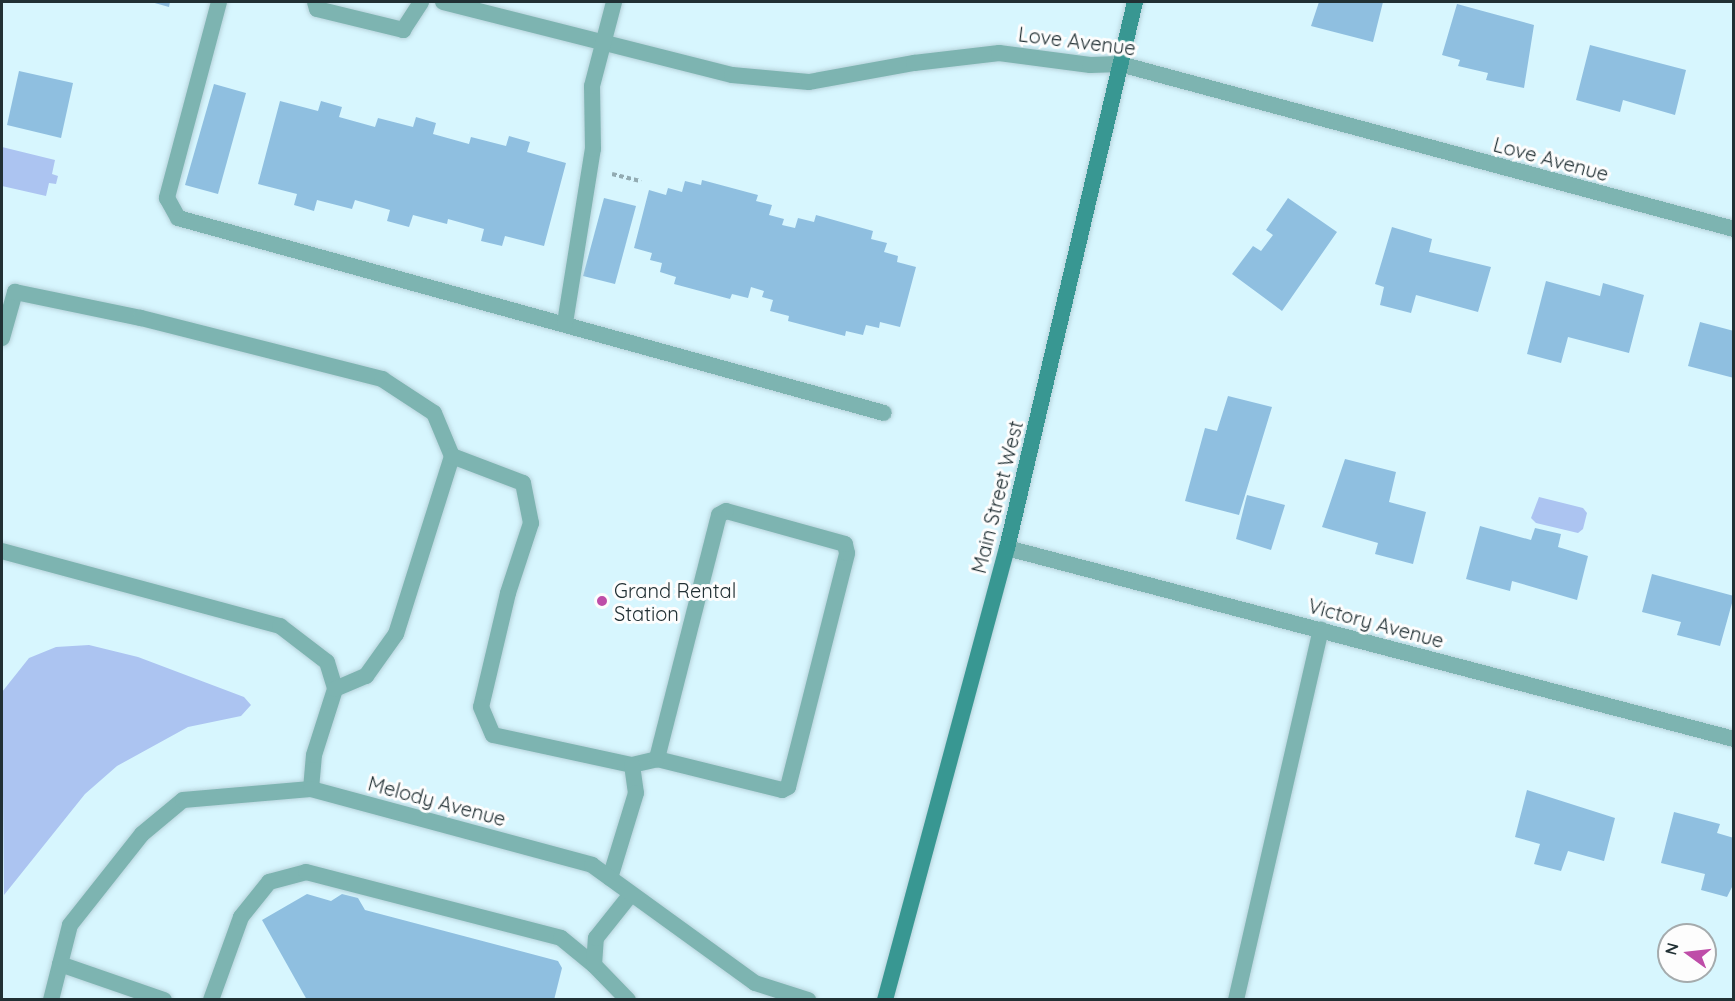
<!DOCTYPE html>
<style>
body{margin:0}
#map{position:relative;width:1735px;height:1001px;overflow:hidden;background:#d7f6fe;font-family:Quicksand,sans-serif}
div>[style]{position:absolute}
.water>*{inset:0;background:#acc4f1}
.building>*{inset:0;background:#8fbfe0}
.path>*{height:4px;margin-top:-2px;transform-origin:0;background:repeating-linear-gradient(90deg,#92abb2 0 4.5px,transparent 0 7.5px)}
.roads{filter:drop-shadow(0 0 2px #b6d2da) drop-shadow(0 0 2px #b6d2da)}
.service>*{height:16px;margin:-8px;padding:0 8px;transform-origin:8px;border-radius:8px;background:#7db4b1}
.minor>*{height:16px;margin:-8px;padding:0 8px;transform-origin:8px;border-radius:8px;background:#7db4b1}
.secondary>*{height:16px;margin:-8px;padding:0 8px;transform-origin:8px;border-radius:8px;background:#389792}
.dots>*{width:16px;height:16px;translate:-50% -50%;box-sizing:border-box;border:3px solid #fdfdfd;border-radius:50%}
span{translate:-50% -50%;white-space:nowrap;text-align:center;line-height:1.15;-webkit-text-stroke:6px #fdfdfd;paint-order:stroke}
.street-label{font-size:20px;color:#213034}
.poi-label{font-size:20px;color:#213034}
.left{translate:0 -50%;text-align:left}
.frame{position:absolute;inset:0;border:3px solid #213034;pointer-events:none}
.north{position:absolute;left:1657px;top:923px;width:60px;height:60px;box-sizing:border-box;background:#fdfdfd;border:2px solid #a5abad;border-radius:50%;rotate:285deg;font-size:16px;font-weight:700;line-height:24px;text-align:center;color:#213034}
.north::after{content:'';display:block;margin:auto;width:21px;height:27px;background:#be4da8;clip-path:polygon(50% 0,100% 100%,50% 72%,0 100%)}
</style>
<div id="map">
<div class="water">
<div style="clip-path:polygon(2px 147px,55px 160px,52px 174px,58px 176px,56px 184px,49px 183px,46px 196px,2px 186px)"></div>
<div style="clip-path:polygon(1539px 497px,1583px 508px,1587px 513px,1583px 529px,1578px 533px,1536px 523px,1531px 518px)"></div>
<div style="clip-path:polygon(89px 645px,138px 657px,244px 697px,251px 705px,241px 716px,188px 727px,117px 766px,85px 794px,4px 895px,2px 692px,29px 658px,56px 647px)"></div>
</div>
<div class="building">
<div style="clip-path:polygon(151px 2px,170px 2px,169px 7px)"></div>
<div style="clip-path:polygon(1319px 2px,1383px 2px,1373px 42px,1311px 26px)"></div>
<div style="clip-path:polygon(1457px 4px,1534px 25px,1524px 88px,1486px 80px,1488px 73px,1458px 66px,1460px 60px,1442px 55px)"></div>
<div style="clip-path:polygon(1590px 45px,1686px 70px,1675px 115px,1623px 100px,1620px 112px,1576px 100px)"></div>
<div style="clip-path:polygon(19px 71px,73px 83px,61px 138px,7px 125px)"></div>
<div style="clip-path:polygon(214px 84px,246px 93px,218px 194px,185px 185px)"></div>
<div style="clip-path:polygon(280px 101px,318px 111px,321px 101px,342px 107px,339px 117px,375px 127px,378px 118px,413px 127px,416px 117px,436px 123px,433px 134px,469px 144px,471px 137px,506px 146px,509px 136px,530px 142px,527px 152px,566px 163px,544px 246px,505px 236px,502px 246px,481px 241px,484px 229px,448px 219px,447px 224px,413px 215px,409px 227px,387px 221px,390px 210px,355px 200px,352px 209px,317px 200px,314px 211px,294px 205px,297px 194px,258px 184px)"></div>
<div style="clip-path:polygon(702px 180px,758px 195px,756px 201px,772px 205px,769px 215px,784px 219px,782px 225px,795px 228px,798px 218px,814px 222px,816px 215px,873px 231px,871px 239px,887px 243px,884px 252px,898px 256px,897px 262px,916px 267px,900px 327px,880px 322px,879px 328px,866px 325px,863px 335px,846px 331px,845px 336px,788px 321px,789px 316px,770px 311px,773px 300px,762px 297px,764px 291px,751px 287px,748px 298px,732px 294px,730px 299px,674px 284px,676px 277px,660px 272px,662px 263px,650px 260px,652px 253px,634px 248px,649px 190px,666px 195px,668px 188px,682px 192px,685px 181px,701px 185px)"></div>
<div style="clip-path:polygon(604px 198px,636px 206px,615px 284px,583px 276px)"></div>
<div style="clip-path:polygon(1288px 198px,1337px 232px,1282px 311px,1232px 274px,1253px 246px,1261px 251px,1273px 235px,1266px 230px)"></div>
<div style="clip-path:polygon(1392px 227px,1432px 239px,1429px 252px,1491px 267px,1478px 312px,1416px 295px,1411px 313px,1380px 305px,1384px 287px,1375px 284px)"></div>
<div style="clip-path:polygon(1546px 281px,1600px 296px,1603px 283px,1644px 295px,1629px 353px,1568px 337px,1561px 363px,1527px 354px)"></div>
<div style="clip-path:polygon(1700px 322px,1734px 331px,1734px 378px,1688px 366px)"></div>
<div style="clip-path:polygon(1228px 396px,1272px 407px,1239px 515px,1185px 501px,1205px 428px,1217px 431px)"></div>
<div style="clip-path:polygon(1345px 459px,1396px 472px,1389px 502px,1426px 512px,1413px 564px,1375px 554px,1378px 543px,1322px 527px)"></div>
<div style="clip-path:polygon(1247px 495px,1285px 505px,1271px 550px,1236px 539px)"></div>
<div style="clip-path:polygon(1480px 526px,1531px 540px,1535px 528px,1561px 534px,1558px 547px,1588px 556px,1577px 600px,1512px 581px,1510px 591px,1466px 579px)"></div>
<div style="clip-path:polygon(1652px 574px,1734px 596px,1720px 646px,1677px 635px,1681px 622px,1642px 612px)"></div>
<div style="clip-path:polygon(1527px 790px,1615px 818px,1604px 861px,1568px 851px,1561px 871px,1534px 864px,1540px 844px,1515px 837px)"></div>
<div style="clip-path:polygon(1674px 812px,1720px 824px,1717px 833px,1734px 838px,1734px 883px,1727px 897px,1701px 890px,1705px 874px,1661px 863px)"></div>
<div style="clip-path:polygon(307px 894px,331px 901px,342px 894px,358px 898px,365px 910px,558px 961px,562px 968px,554px 1000px,307px 1000px,262px 920px)"></div>
</div>
<div class="path">
<div style="left:612px;top:174px;width:30px;rotate:14deg"></div>
</div>
<div class="roads">
<div class="service">
<div style="left:2px;top:338px;width:48px;rotate:-74.2deg"></div>
<div style="left:15px;top:292px;width:129px;rotate:11.7deg"></div>
<div style="left:141px;top:318px;width:249px;rotate:14.2deg"></div>
<div style="left:382px;top:379px;width:62px;rotate:33.2deg"></div>
<div style="left:434px;top:413px;width:47px;rotate:67.3deg"></div>
<div style="left:2px;top:551px;width:288px;rotate:15.1deg"></div>
<div style="left:280px;top:626px;width:59px;rotate:37.5deg"></div>
<div style="left:327px;top:662px;width:28px;rotate:73deg"></div>
<div style="left:632px;top:765px;width:26px;rotate:-13deg"></div>
<div style="left:657px;top:759px;width:129px;rotate:13.9deg"></div>
<div style="left:782px;top:790px;width:7px;rotate:-27deg"></div>
<div style="left:788px;top:787px;width:241px;rotate:-75.8deg"></div>
<div style="left:847px;top:553px;width:9px;rotate:-103deg"></div>
<div style="left:845px;top:544px;width:123px;rotate:-164.5deg"></div>
<div style="left:726px;top:511px;width:8px;rotate:150deg"></div>
<div style="left:719px;top:515px;width:252px;rotate:104.3deg"></div>
<div style="left:311px;top:789px;width:34px;rotate:-85deg"></div>
<div style="left:314px;top:755px;width:69px;rotate:-72.3deg"></div>
<div style="left:335px;top:689px;width:34px;rotate:-23deg"></div>
<div style="left:366px;top:676px;width:52px;rotate:-54.5deg"></div>
<div style="left:396px;top:634px;width:187px;rotate:-72.5deg"></div>
<div style="left:452px;top:456px;width:76px;rotate:20.8deg"></div>
<div style="left:523px;top:483px;width:41px;rotate:78.7deg"></div>
<div style="left:531px;top:523px;width:74px;rotate:108.2deg"></div>
<div style="left:508px;top:593px;width:117px;rotate:103.3deg"></div>
<div style="left:481px;top:707px;width:30px;rotate:67deg"></div>
<div style="left:493px;top:735px;width:142px;rotate:12.2deg"></div>
<div style="left:632px;top:765px;width:28px;rotate:82deg"></div>
<div style="left:636px;top:793px;width:89px;rotate:107deg"></div>
<div style="left:60px;top:964px;width:110px;rotate:19.1deg"></div>
<div style="left:211px;top:1000px;width:88px;rotate:-70.1deg"></div>
<div style="left:241px;top:917px;width:45px;rotate:-51.3deg"></div>
<div style="left:269px;top:882px;width:38px;rotate:-15deg"></div>
<div style="left:306px;top:872px;width:263px;rotate:14.5deg"></div>
<div style="left:561px;top:938px;width:43px;rotate:39.3deg"></div>
<div style="left:628px;top:1000px;width:49px;rotate:-134.2deg"></div>
<div style="left:594px;top:965px;width:27px;rotate:-86deg"></div>
<div style="left:596px;top:938px;width:56px;rotate:-51.5deg"></div>
<div style="left:1236px;top:1000px;width:380px;rotate:-77.1deg"></div>
</div>
<div class="minor">
<div style="left:219px;top:2px;width:203px;rotate:104.9deg"></div>
<div style="left:167px;top:198px;width:23px;rotate:61deg"></div>
<div style="left:178px;top:218px;width:732px;rotate:15.44deg"></div>
<div style="left:315px;top:2px;width:7px;rotate:74deg"></div>
<div style="left:317px;top:9px;width:89px;rotate:13.7deg"></div>
<div style="left:403px;top:30px;width:33px;rotate:-57deg"></div>
<div style="left:443px;top:2px;width:298px;rotate:14.2deg"></div>
<div style="left:732px;top:75px;width:77px;rotate:5.2deg"></div>
<div style="left:809px;top:82px;width:107px;rotate:-10.3deg"></div>
<div style="left:914px;top:63px;width:86px;rotate:-6.7deg"></div>
<div style="left:999px;top:53px;width:92px;rotate:7.5deg"></div>
<div style="left:1090px;top:65px;width:30px;rotate:-2deg"></div>
<div style="left:1120px;top:64px;width:636px;rotate:15.04deg"></div>
<div style="left:565px;top:323px;width:176px;rotate:-80.9deg"></div>
<div style="left:593px;top:149px;width:63px;rotate:-90.9deg"></div>
<div style="left:592px;top:86px;width:87px;rotate:-75.3deg"></div>
<div style="left:1007px;top:548px;width:752px;rotate:14.72deg"></div>
<div style="left:51px;top:1000px;width:77px;rotate:-75.8deg"></div>
<div style="left:70px;top:925px;width:116px;rotate:-51.6deg"></div>
<div style="left:142px;top:834px;width:53px;rotate:-39.7deg"></div>
<div style="left:183px;top:800px;width:128px;rotate:-4.9deg"></div>
<div style="left:311px;top:789px;width:291px;rotate:15.1deg"></div>
<div style="left:592px;top:865px;width:201px;rotate:35.9deg"></div>
<div style="left:755px;top:983px;width:56px;rotate:17.8deg"></div>
</div>
<div class="secondary">
<div style="left:885px;top:1000px;width:468px;rotate:-74.9deg"></div>
<div style="left:1007px;top:548px;width:561px;rotate:-76.81deg"></div>
</div>
</div>
<div class="dots">
<div style="left:602px;top:601px;background:#be4da8"></div>
</div>
<div class="street-label">
<span style="left:1077px;top:41px;rotate:7deg">Love Avenue</span>
<span style="left:1551px;top:159px;rotate:15deg">Love Avenue</span>
<span style="left:997px;top:497px;rotate:-76deg">Main Street West</span>
<span style="left:1376px;top:623px;rotate:15deg">Victory Avenue</span>
<span style="left:437px;top:801px;rotate:15deg">Melody Avenue</span>
</div>
<div class="poi-label">
<span class="left" style="left:614px;top:602px">Grand Rental<br>Station</span>
</div>
<div class="frame"></div>
<div class="north">N</div>
</div>
